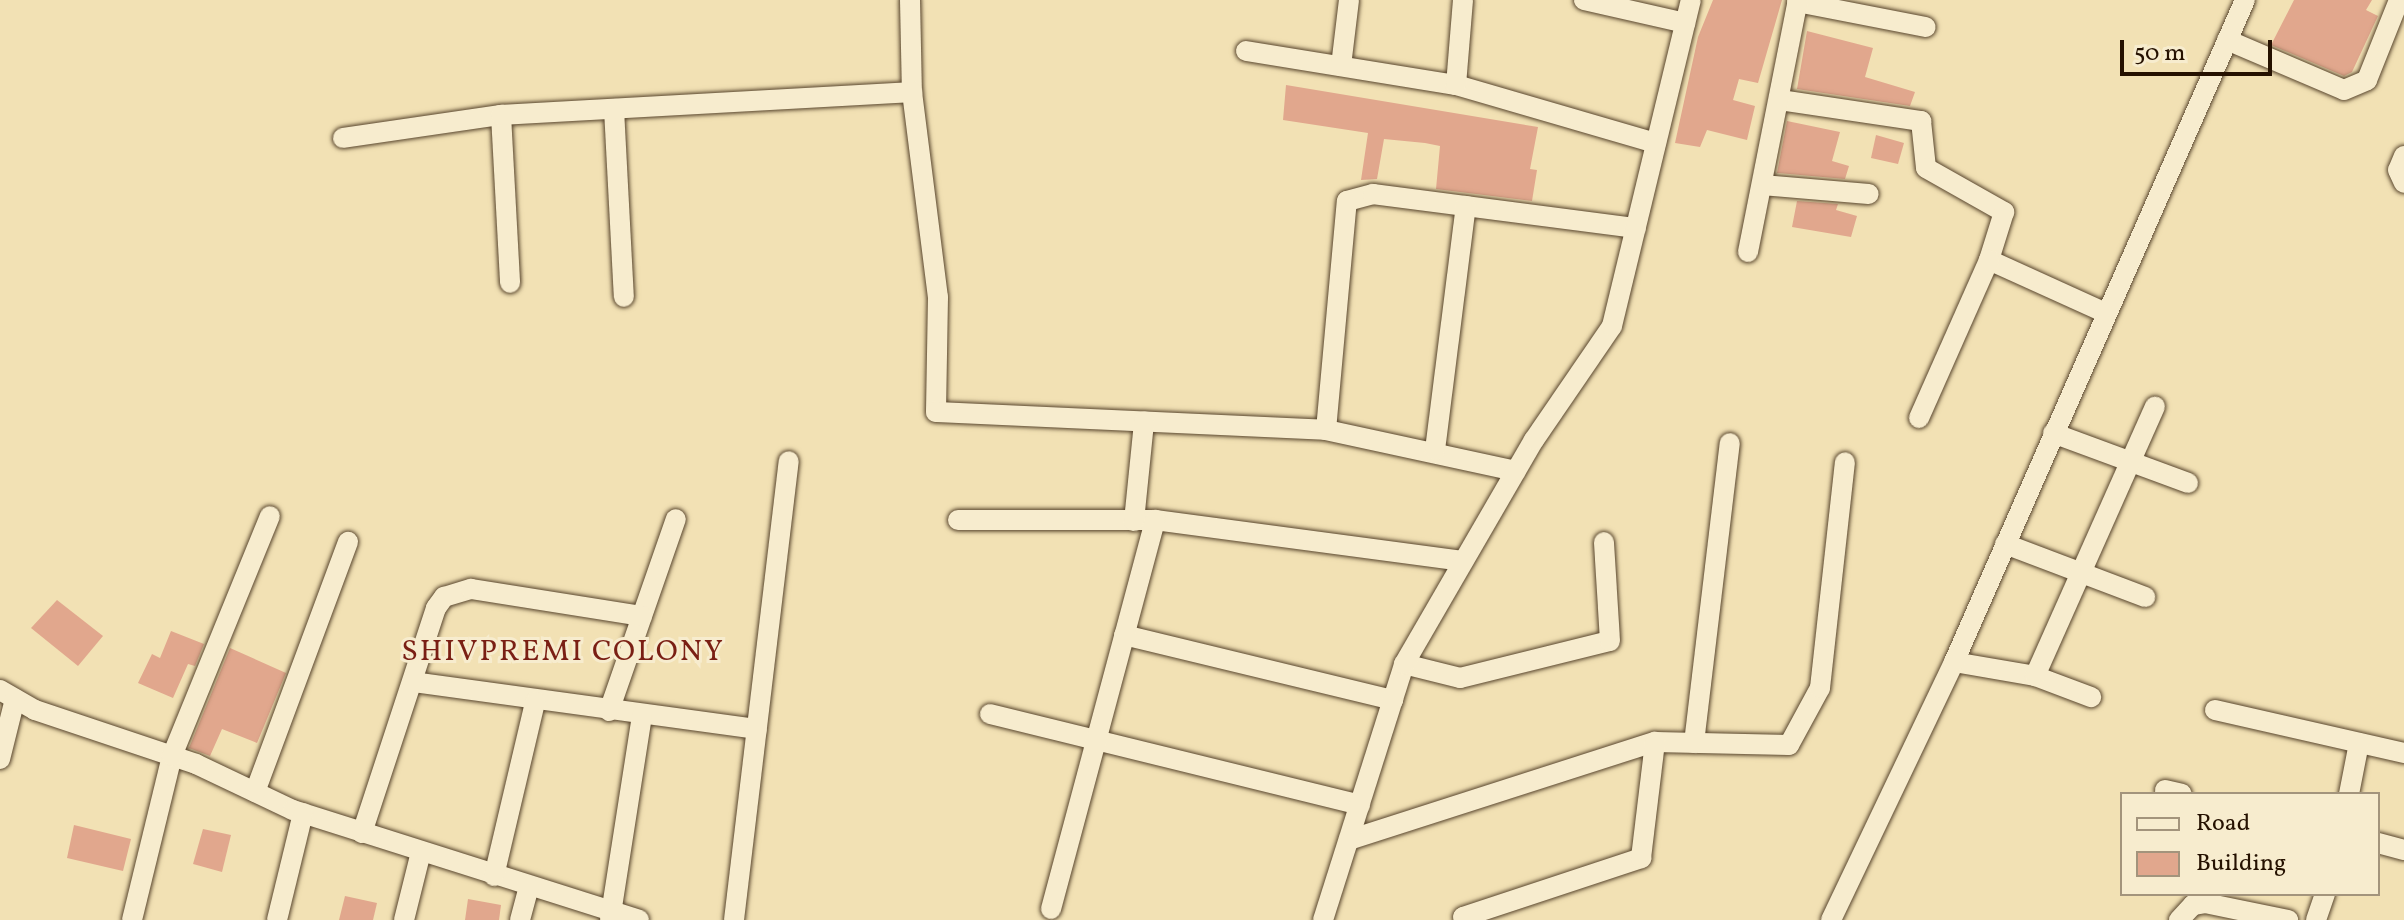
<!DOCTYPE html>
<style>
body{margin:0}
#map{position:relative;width:2404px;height:920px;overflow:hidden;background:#f2e1b4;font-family:Vollkorn,serif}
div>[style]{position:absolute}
.building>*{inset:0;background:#e1a78d}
.roads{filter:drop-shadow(0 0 2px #58452d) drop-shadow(0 0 2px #58452d)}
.minor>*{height:20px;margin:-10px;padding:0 10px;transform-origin:10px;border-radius:10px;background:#f7ecce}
span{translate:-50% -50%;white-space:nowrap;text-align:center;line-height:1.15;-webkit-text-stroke:6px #f7ecce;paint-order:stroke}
.neighbourhood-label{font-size:30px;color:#7a1f14;letter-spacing:2px}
.legend{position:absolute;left:2120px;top:792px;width:260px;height:104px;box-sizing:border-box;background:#f7ecce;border:2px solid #a3947c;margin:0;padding:10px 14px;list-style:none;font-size:24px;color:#251100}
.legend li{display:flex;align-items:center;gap:16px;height:40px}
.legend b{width:40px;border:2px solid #a3947c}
.scale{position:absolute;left:2120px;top:40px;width:152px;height:36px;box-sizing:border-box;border:4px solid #251100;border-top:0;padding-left:10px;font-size:24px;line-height:28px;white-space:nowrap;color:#251100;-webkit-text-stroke:6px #f7ecce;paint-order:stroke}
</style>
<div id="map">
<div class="building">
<div style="clip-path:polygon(1713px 0,1782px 0,1758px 83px,1739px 79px,1733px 100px,1755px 106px,1747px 140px,1707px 130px,1700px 147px,1675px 143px,1698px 37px)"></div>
<div style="clip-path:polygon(2294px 0,2372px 0,2366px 10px,2378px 16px,2352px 72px,2344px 76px,2271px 45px)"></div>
<div style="clip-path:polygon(1807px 31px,1873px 48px,1865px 77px,1915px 92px,1910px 106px,1797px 89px)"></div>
<div style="clip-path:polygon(1286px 85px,1538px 127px,1530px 169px,1537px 170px,1532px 201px,1436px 189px,1440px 146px,1425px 143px,1384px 139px,1377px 179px,1361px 180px,1368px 133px,1283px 120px)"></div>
<div style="clip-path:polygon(1787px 121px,1840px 132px,1832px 161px,1849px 166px,1845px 179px,1777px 173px)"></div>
<div style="clip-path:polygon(1876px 135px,1904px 143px,1898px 164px,1871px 158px)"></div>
<div style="clip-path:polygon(1797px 201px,1838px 204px,1836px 210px,1857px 216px,1851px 237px,1792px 227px)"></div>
<div style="clip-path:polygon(57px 600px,103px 636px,78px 666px,31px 628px)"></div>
<div style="clip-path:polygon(171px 631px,204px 644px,195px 666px,188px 664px,173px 698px,138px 683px,152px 654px,160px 658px)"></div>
<div style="clip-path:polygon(230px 648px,286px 673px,257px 743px,222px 729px,210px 756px,189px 748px)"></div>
<div style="clip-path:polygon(74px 825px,131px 839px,123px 871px,67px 858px)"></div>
<div style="clip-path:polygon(203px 829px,231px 835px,222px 872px,193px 864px)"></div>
<div style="clip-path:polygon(345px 896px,377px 903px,373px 920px,339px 920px)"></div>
<div style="clip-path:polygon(468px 899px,501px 905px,499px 920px,465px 920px)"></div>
</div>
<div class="roads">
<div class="minor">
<div style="left:910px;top:0;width:92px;rotate:88.8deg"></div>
<div style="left:1584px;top:0;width:104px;rotate:12.8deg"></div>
<div style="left:1797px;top:2px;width:131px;rotate:11deg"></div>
<div style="left:2227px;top:40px;width:127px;rotate:23.1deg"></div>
<div style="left:2344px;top:90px;width:25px;rotate:-23deg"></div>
<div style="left:2367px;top:80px;width:86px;rotate:-68.2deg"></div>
<div style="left:1246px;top:51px;width:213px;rotate:9.2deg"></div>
<div style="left:1456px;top:85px;width:208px;rotate:16.2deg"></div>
<div style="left:1341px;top:66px;width:66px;rotate:-83.1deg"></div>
<div style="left:1456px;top:85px;width:85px;rotate:-85.3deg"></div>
<div style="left:1780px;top:100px;width:143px;rotate:8.5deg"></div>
<div style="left:1921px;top:121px;width:47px;rotate:83.9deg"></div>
<div style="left:1926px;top:168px;width:90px;rotate:29.4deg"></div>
<div style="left:2004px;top:212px;width:50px;rotate:107.4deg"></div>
<div style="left:1989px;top:260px;width:128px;rotate:24.4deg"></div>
<div style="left:614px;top:109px;width:188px;rotate:87deg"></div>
<div style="left:501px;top:115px;width:168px;rotate:86.9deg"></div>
<div style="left:343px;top:138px;width:160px;rotate:-8.3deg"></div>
<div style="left:501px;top:115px;width:412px;rotate:-3.2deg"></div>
<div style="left:912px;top:92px;width:207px;rotate:82.8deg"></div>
<div style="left:938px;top:297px;width:115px;rotate:91deg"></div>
<div style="left:936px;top:412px;width:390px;rotate:2.6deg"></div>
<div style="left:1326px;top:430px;width:194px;rotate:12.2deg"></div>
<div style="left:2404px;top:156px;width:15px;rotate:113deg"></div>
<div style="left:2398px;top:170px;width:14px;rotate:65deg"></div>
<div style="left:1762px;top:185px;width:107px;rotate:4.8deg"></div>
<div style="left:1748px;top:252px;width:257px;rotate:-78.8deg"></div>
<div style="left:1919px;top:418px;width:173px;rotate:-66.1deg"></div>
<div style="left:1326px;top:430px;width:230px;rotate:-84.8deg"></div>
<div style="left:1347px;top:201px;width:27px;rotate:-15deg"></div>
<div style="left:1373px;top:194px;width:265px;rotate:7.4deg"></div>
<div style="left:2053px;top:433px;width:144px;rotate:20.3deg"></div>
<div style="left:1435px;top:450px;width:246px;rotate:-82.8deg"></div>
<div style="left:958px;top:520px;width:197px"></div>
<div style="left:1155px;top:520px;width:311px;rotate:7.6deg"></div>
<div style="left:1134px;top:521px;width:100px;rotate:-84.2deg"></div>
<div style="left:2005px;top:544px;width:150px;rotate:20.7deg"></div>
<div style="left:1124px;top:635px;width:277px;rotate:13.6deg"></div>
<div style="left:1954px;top:662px;width:82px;rotate:9.8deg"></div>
<div style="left:2035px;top:676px;width:60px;rotate:20.6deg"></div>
<div style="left:1404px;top:664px;width:58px;rotate:14deg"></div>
<div style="left:1460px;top:678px;width:154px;rotate:-13.9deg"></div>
<div style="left:1610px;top:641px;width:99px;rotate:-93.5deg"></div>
<div style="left:2035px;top:676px;width:295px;rotate:-66deg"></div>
<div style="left:413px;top:682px;width:347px;rotate:7.8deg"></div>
<div style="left:0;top:690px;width:40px;rotate:29.7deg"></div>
<div style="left:35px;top:710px;width:170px;rotate:18.5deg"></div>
<div style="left:196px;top:764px;width:107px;rotate:25.4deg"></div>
<div style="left:293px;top:810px;width:363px;rotate:17.6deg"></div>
<div style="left:2215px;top:710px;width:194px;rotate:12.8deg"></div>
<div style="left:609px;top:711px;width:203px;rotate:-70.8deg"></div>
<div style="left:990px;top:714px;width:381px;rotate:13.8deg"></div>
<div style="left:1694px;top:743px;width:302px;rotate:-83.2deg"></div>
<div style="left:0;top:759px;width:62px;rotate:-76deg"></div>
<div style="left:2165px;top:790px;width:17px;rotate:13deg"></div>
<div style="left:255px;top:792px;width:267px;rotate:-69.6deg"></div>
<div style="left:2349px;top:794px;width:52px;rotate:-78.9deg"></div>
<div style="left:362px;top:833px;width:237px;rotate:-71.8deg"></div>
<div style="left:436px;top:608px;width:14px;rotate:-54deg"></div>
<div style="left:444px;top:597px;width:28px;rotate:-17deg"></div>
<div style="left:471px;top:589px;width:173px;rotate:9deg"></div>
<div style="left:1349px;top:840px;width:321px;rotate:-17.8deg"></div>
<div style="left:1655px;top:742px;width:134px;rotate:1.3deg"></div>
<div style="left:1789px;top:745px;width:65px;rotate:-61.5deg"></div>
<div style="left:1820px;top:688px;width:227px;rotate:-83.7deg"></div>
<div style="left:2378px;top:843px;width:27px;rotate:15deg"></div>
<div style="left:494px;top:876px;width:179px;rotate:-76.7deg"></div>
<div style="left:1051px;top:909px;width:403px;rotate:-75deg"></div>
<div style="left:132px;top:920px;width:169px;rotate:-76.3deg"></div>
<div style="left:172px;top:756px;width:259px;rotate:-67.8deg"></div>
<div style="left:277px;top:920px;width:110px;rotate:-76.3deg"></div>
<div style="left:404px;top:920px;width:70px;rotate:-76deg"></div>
<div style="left:520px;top:920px;width:34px;rotate:-75deg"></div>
<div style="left:610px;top:920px;width:207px;rotate:-81.1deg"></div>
<div style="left:734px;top:920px;width:462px;rotate:-83.2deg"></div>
<div style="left:1323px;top:920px;width:269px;rotate:-72.4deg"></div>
<div style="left:1404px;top:664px;width:259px;rotate:-59.9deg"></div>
<div style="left:1534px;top:440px;width:138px;rotate:-55.6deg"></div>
<div style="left:1612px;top:326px;width:335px;rotate:-76.4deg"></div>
<div style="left:1473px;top:920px;width:10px;rotate:-163deg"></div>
<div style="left:1463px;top:917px;width:188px;rotate:-18.3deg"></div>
<div style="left:1641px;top:858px;width:117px;rotate:-83.1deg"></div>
<div style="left:1831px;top:920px;width:286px;rotate:-64.5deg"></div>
<div style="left:1954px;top:662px;width:723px;rotate:-66.27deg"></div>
<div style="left:2179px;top:920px;width:21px;rotate:-47deg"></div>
<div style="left:2193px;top:905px;width:12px;rotate:-9deg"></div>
<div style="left:2205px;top:903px;width:85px;rotate:11.6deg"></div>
<div style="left:2316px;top:920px;width:28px;rotate:-71deg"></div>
</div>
</div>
<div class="neighbourhood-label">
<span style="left:563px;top:652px">SHIVPREMI COLONY</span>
</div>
<ul class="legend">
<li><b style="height:10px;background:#f7ecce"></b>Road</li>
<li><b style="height:22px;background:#e1a78d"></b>Building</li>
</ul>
<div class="scale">50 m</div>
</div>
